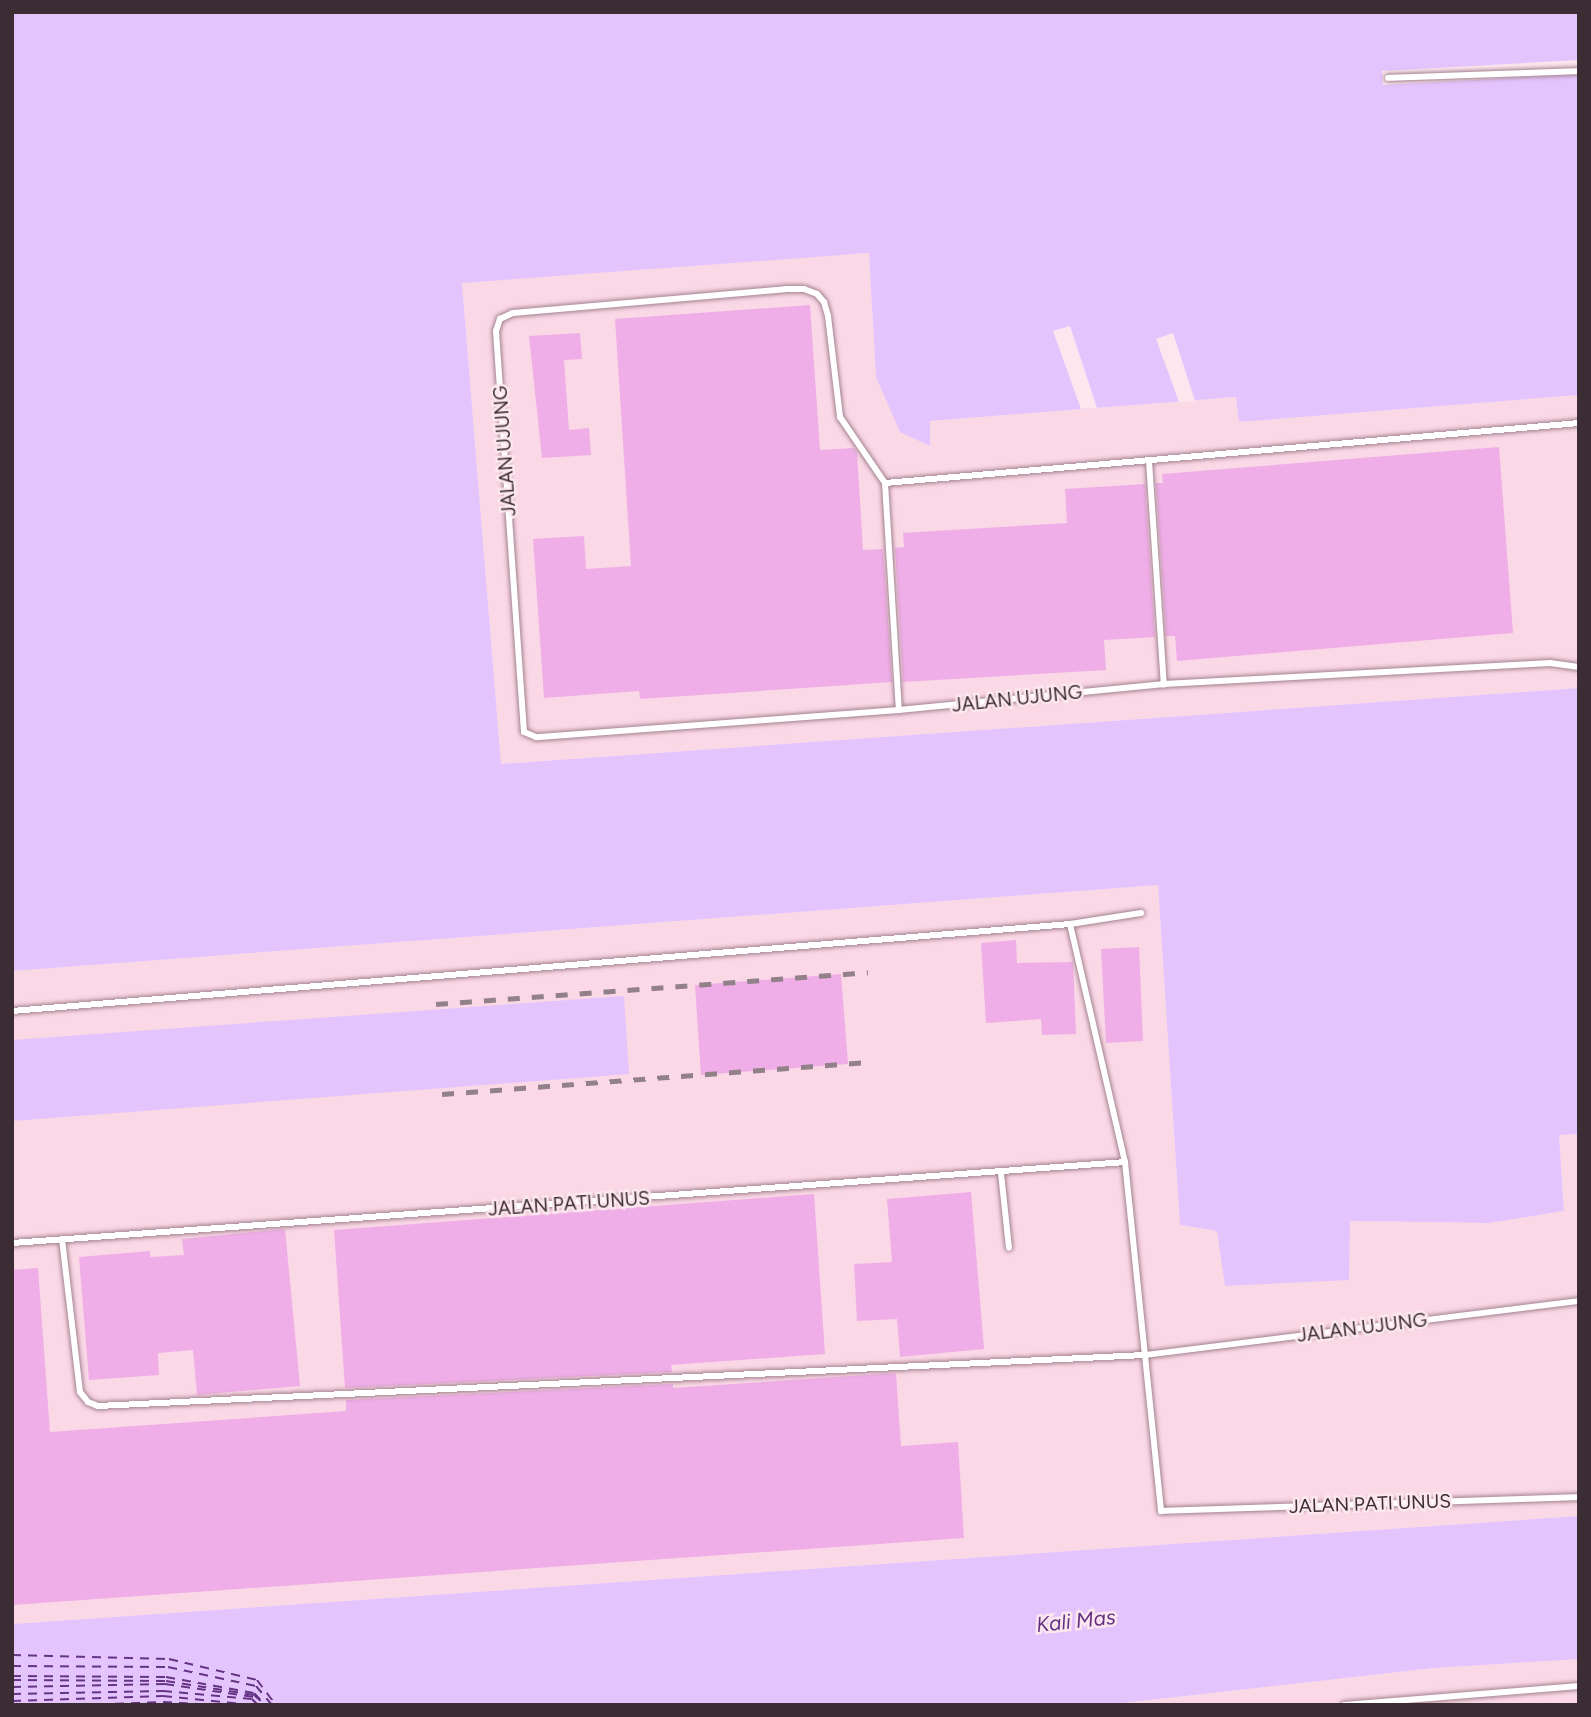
<!DOCTYPE html>
<style>
body{margin:0}
#map{position:relative;width:1591px;height:1717px;overflow:hidden;background:#fde7ef;font-family:Figtree,sans-serif}
div>[style]{position:absolute}
.built>*{inset:0;background:#fbd8e6}
.water>*{inset:0;background:#e4c4fd}
.pier>*{inset:0;background:#fde7ef}
.ferry>*{height:2px;margin-top:-1px;transform-origin:0;background:repeating-linear-gradient(90deg,#653384 0 9px,transparent 0 16px)}
.building>*{inset:0;background:#efaee7}
.roads{filter:drop-shadow(0 0 2px #a48391) drop-shadow(0 0 2px #a48391)}
.lane>*{height:6px;margin:-3px;padding:0 3px;transform-origin:3px;border-radius:3px;background:#fff}
.rail>*{height:4.5px;margin-top:-2.25px;transform-origin:0;background:repeating-linear-gradient(90deg,#928188 0 12px,transparent 0 24px)}
span{translate:-50% -50%;white-space:nowrap;text-align:center;line-height:1.15;-webkit-text-stroke:5px #fde7ef;paint-order:stroke}
.street-label{font-size:19px;color:#3b2d33}
.water-label{font-size:21px;color:#653384;font-style:italic}
.frame{position:absolute;inset:0;border:14px solid #3b2d33;pointer-events:none}
</style>
<div id="map">
<div class="built">
<div style="clip-path:polygon(869px 253px,876px 377px,929px 446px,929px 421px,1237px 397px,1239px 422px,1579px 395px,1579px 688px,501px 764px,462px 282px)"></div>
<div style="clip-path:polygon(1158px 885px,1180px 1225px,1217px 1231px,1350px 1221px,1489px 1223px,1564px 1211px,1559px 1135px,1579px 1134px,1579px 1516px,12px 1624px,12px 971px)"></div>
<div style="clip-path:polygon(1579px 1659px,1579px 1705px,1106px 1705px,1434px 1668px)"></div>
</div>
<div class="water">
<div style="clip-path:polygon(12px 12px,1579px 12px,1579px 395px,1239px 422px,1236px 397px,930px 421px,930px 446px,900px 432px,876px 377px,869px 253px,462px 283px,501px 764px,1579px 688px,1579px 1134px,1559px 1135px,1564px 1211px,1489px 1223px,1350px 1221px,1349px 1280px,1225px 1286px,1217px 1231px,1180px 1225px,1158px 885px,12px 971px)"></div>
<div style="clip-path:polygon(624px 996px,629px 1074px,12px 1121px,12px 1040px)"></div>
<div style="clip-path:polygon(1579px 1516px,1579px 1659px,1434px 1668px,1106px 1705px,12px 1705px,12px 1624px)"></div>
</div>
<div class="pier">
<div style="clip-path:polygon(1579px 60px,1579px 74px,1383px 85px,1382px 71px)"></div>
<div style="clip-path:polygon(1070px 326px,1097px 408px,1081px 409px,1053px 331px)"></div>
<div style="clip-path:polygon(1173px 333px,1195px 401px,1179px 402px,1156px 339px)"></div>
</div>
<div class="ferry">
<div style="left:12px;top:1655px;width:157px;rotate:1.5deg"></div>
<div style="left:169px;top:1659px;width:90px;rotate:13.4deg"></div>
<div style="left:257px;top:1680px;width:31px;rotate:53deg"></div>
<div style="left:12px;top:1666px;width:156px;rotate:0.4deg"></div>
<div style="left:168px;top:1667px;width:90px;rotate:12.2deg"></div>
<div style="left:256px;top:1686px;width:25px;rotate:50deg"></div>
<div style="left:12px;top:1676px;width:154px;rotate:0.4deg"></div>
<div style="left:166px;top:1677px;width:89px;rotate:10.3deg"></div>
<div style="left:254px;top:1693px;width:16px;rotate:47deg"></div>
<div style="left:12px;top:1680px;width:154px;rotate:0.4deg"></div>
<div style="left:166px;top:1681px;width:89px;rotate:9deg"></div>
<div style="left:254px;top:1695px;width:9px;rotate:41deg"></div>
<div style="left:12px;top:1687px;width:153px;rotate:-1.1deg"></div>
<div style="left:165px;top:1684px;width:90px;rotate:8.3deg"></div>
<div style="left:12px;top:1694px;width:151px;rotate:-1.1deg"></div>
<div style="left:163px;top:1691px;width:89px;rotate:5.1deg"></div>
<div style="left:252px;top:1699px;width:8px;rotate:45deg"></div>
<div style="left:12px;top:1701px;width:151px;rotate:-1.9deg"></div>
<div style="left:163px;top:1696px;width:90px;rotate:5.7deg"></div>
<div style="left:83px;top:1705px;width:80px;rotate:-2.1deg"></div>
<div style="left:163px;top:1702px;width:54px;rotate:3.2deg"></div>
</div>
<div class="building">
<div style="clip-path:polygon(810px 305px,820px 450px,854px 448px,857px 452px,863px 550px,883px 549px,892px 682px,640px 699px,639px 691px,544px 698px,533px 539px,584px 536px,586px 569px,631px 566px,615px 319px)"></div>
<div style="clip-path:polygon(580px 333px,582px 359px,564px 360px,569px 430px,589px 428px,591px 455px,542px 458px,529px 336px)"></div>
<div style="clip-path:polygon(1499px 447px,1513px 633px,1177px 661px,1175px 636px,1166px 636px,1156px 483px,1163px 483px,1162px 474px)"></div>
<div style="clip-path:polygon(1145px 484px,1155px 637px,1104px 640px,1106px 670px,903px 682px,895px 548px,904px 547px,903px 533px,1067px 523px,1065px 489px)"></div>
<div style="clip-path:polygon(1016px 940px,1017px 963px,1073px 962px,1076px 1034px,1042px 1035px,1041px 1019px,986px 1023px,981px 943px)"></div>
<div style="clip-path:polygon(1139px 947px,1143px 1041px,1106px 1043px,1101px 949px)"></div>
<div style="clip-path:polygon(841px 974px,848px 1064px,701px 1075px,695px 985px)"></div>
<div style="clip-path:polygon(971px 1192px,984px 1349px,900px 1357px,897px 1319px,857px 1321px,854px 1264px,892px 1262px,887px 1199px)"></div>
<div style="clip-path:polygon(814px 1194px,825px 1354px,671px 1365px,672px 1372px,345px 1388px,334px 1230px)"></div>
<div style="clip-path:polygon(285px 1229px,300px 1386px,197px 1395px,193px 1350px,158px 1353px,159px 1375px,89px 1380px,79px 1257px,150px 1251px,150px 1257px,184px 1255px,182px 1239px)"></div>
<div style="clip-path:polygon(38px 1268px,50px 1432px,346px 1411px,346px 1400px,673px 1384px,673px 1388px,896px 1373px,901px 1446px,958px 1442px,964px 1538px,12px 1605px,12px 1270px)"></div>
</div>
<div class="roads">
<div class="lane">
<div style="left:1388px;top:78px;width:191px;rotate:-2.1deg"></div>
<div style="left:1149px;top:461px;width:224px;rotate:86.2deg"></div>
<div style="left:1164px;top:684px;width:266px;rotate:174.4deg"></div>
<div style="left:899px;top:710px;width:364px;rotate:175.7deg"></div>
<div style="left:536px;top:737px;width:13px;rotate:-157deg"></div>
<div style="left:524px;top:732px;width:402px;rotate:-94deg"></div>
<div style="left:496px;top:331px;width:13px;rotate:-72deg"></div>
<div style="left:500px;top:319px;width:14px;rotate:-25deg"></div>
<div style="left:513px;top:313px;width:273px;rotate:-5deg"></div>
<div style="left:785px;top:289px;width:19px"></div>
<div style="left:804px;top:289px;width:14px;rotate:21deg"></div>
<div style="left:817px;top:294px;width:11px;rotate:49deg"></div>
<div style="left:824px;top:302px;width:15px;rotate:74deg"></div>
<div style="left:828px;top:316px;width:102px;rotate:83.2deg"></div>
<div style="left:840px;top:417px;width:80px;rotate:55.7deg"></div>
<div style="left:885px;top:483px;width:697px;rotate:-4.94deg"></div>
<div style="left:885px;top:483px;width:227px;rotate:86.5deg"></div>
<div style="left:1164px;top:684px;width:387px;rotate:-3.1deg"></div>
<div style="left:1550px;top:663px;width:29px;rotate:8deg"></div>
<div style="left:1070px;top:924px;width:72px;rotate:-8.8deg"></div>
<div style="left:12px;top:1011px;width:1062px;rotate:-4.7deg"></div>
<div style="left:1070px;top:924px;width:244px;rotate:77deg"></div>
<div style="left:1125px;top:1162px;width:351px;rotate:84.1deg"></div>
<div style="left:1161px;top:1511px;width:418px;rotate:-1.9deg"></div>
<div style="left:1001px;top:1173px;width:75px;rotate:83.9deg"></div>
<div style="left:62px;top:1239px;width:154px;rotate:83.3deg"></div>
<div style="left:80px;top:1392px;width:13px;rotate:51deg"></div>
<div style="left:88px;top:1402px;width:11px;rotate:22deg"></div>
<div style="left:98px;top:1406px;width:1048px;rotate:-2.79deg"></div>
<div style="left:1145px;top:1355px;width:437px;rotate:-7.1deg"></div>
<div style="left:12px;top:1243px;width:1116px;rotate:-4.16deg"></div>
<div style="left:1344px;top:1705px;width:236px;rotate:-4.6deg"></div>
</div>
</div>
<div class="rail">
<div style="left:436px;top:1004px;width:433px;rotate:-4.2deg"></div>
<div style="left:442px;top:1094px;width:427px;rotate:-4.3deg"></div>
</div>
<div class="street-label">
<span style="left:505px;top:451px;rotate:-94deg">JALAN UJUNG</span>
<span style="left:1017px;top:699px;rotate:-6deg">JALAN UJUNG</span>
<span style="left:569px;top:1204px;rotate:-4deg">JALAN PATI UNUS</span>
<span style="left:1362px;top:1328px;rotate:-7deg">JALAN UJUNG</span>
<span style="left:1370px;top:1504px;rotate:-2deg">JALAN PATI UNUS</span>
</div>
<div class="water-label">
<span style="left:1076px;top:1621px;rotate:-6deg">Kali Mas</span>
</div>
<div class="frame"></div>
</div>
